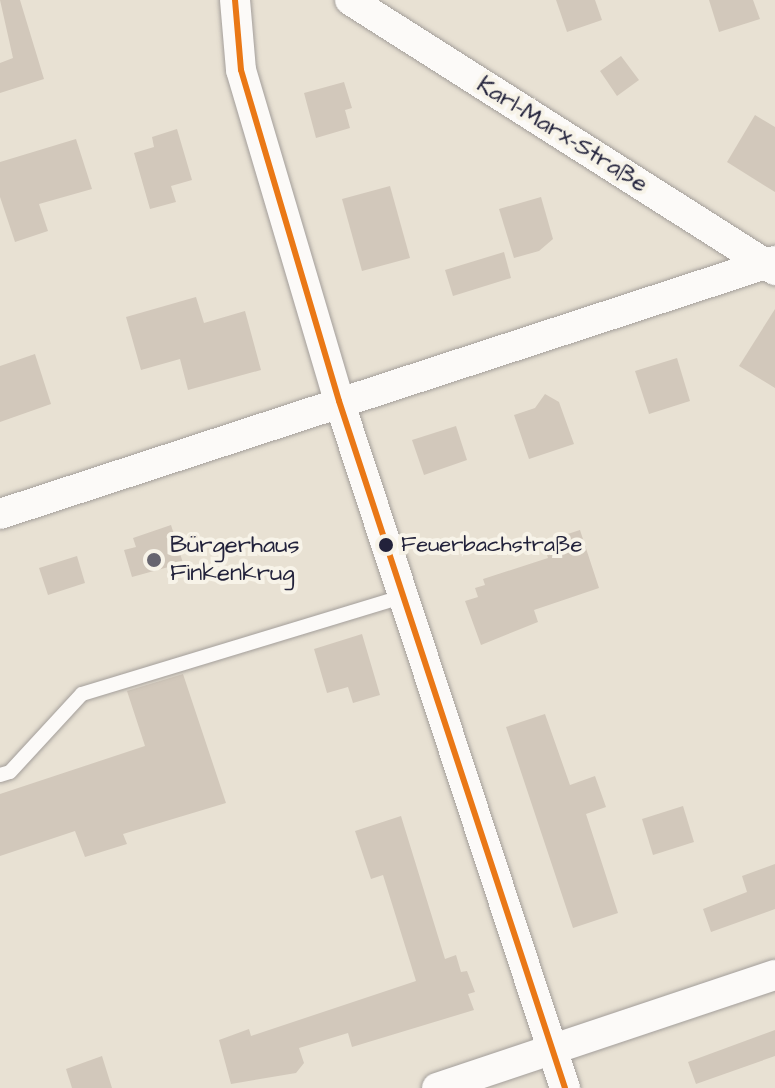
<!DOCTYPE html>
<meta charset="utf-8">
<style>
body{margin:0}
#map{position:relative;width:775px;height:1088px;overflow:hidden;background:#e8e1d3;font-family:"Architects Daughter",sans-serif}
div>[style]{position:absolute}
.building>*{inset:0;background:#d2c8bb}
.roads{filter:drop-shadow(0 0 2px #a39e9a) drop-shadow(0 0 2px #a39e9a)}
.service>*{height:14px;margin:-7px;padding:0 7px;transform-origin:7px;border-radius:7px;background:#fcfaf8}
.minor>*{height:30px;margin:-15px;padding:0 15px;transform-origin:15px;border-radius:15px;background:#fcfaf8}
.bus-1>*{height:6px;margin:-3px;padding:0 3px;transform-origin:3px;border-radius:3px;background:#ea7816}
.dots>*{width:22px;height:22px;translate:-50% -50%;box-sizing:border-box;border:4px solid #f7f3e8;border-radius:50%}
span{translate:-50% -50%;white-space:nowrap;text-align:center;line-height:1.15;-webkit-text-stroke:8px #f7f3e8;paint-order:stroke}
.bus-label{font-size:22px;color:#22223b}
.left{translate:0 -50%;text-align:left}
.street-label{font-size:24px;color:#22223b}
.poi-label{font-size:24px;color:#22223b}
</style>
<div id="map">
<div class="building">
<div style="clip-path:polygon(0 0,20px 0,44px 79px,0 93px,0 63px,13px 58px)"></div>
<div style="clip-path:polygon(556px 0,595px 0,602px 20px,567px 32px)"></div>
<div style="clip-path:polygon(709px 0,753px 0,760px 19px,719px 32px)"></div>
<div style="clip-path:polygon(621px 56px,639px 80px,617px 96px,600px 71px)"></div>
<div style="clip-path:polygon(344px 82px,352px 108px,345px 110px,350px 128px,316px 138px,304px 93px)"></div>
<div style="clip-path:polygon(755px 115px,775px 127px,775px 192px,727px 162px)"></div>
<div style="clip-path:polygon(177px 129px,192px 180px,171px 186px,176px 202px,150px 209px,134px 153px,154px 147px,152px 137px)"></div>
<div style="clip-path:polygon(76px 139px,92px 189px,39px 204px,48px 231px,15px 242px,0 197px,0 162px)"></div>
<div style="clip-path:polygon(390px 186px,410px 258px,362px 271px,342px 199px)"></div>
<div style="clip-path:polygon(541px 197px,553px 239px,539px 251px,514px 258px,499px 209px)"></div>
<div style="clip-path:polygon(504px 252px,511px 278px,453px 296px,445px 270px)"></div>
<div style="clip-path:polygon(196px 297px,204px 323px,245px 311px,261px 370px,188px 390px,180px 359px,141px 370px,126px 317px)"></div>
<div style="clip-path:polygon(775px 309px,775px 388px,739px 366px)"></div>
<div style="clip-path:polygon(35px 354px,51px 404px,0 422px,0 366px)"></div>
<div style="clip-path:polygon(677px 358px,690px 401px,649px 414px,635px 371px)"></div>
<div style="clip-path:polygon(545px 394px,559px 402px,574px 444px,529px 459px,514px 415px,535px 408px)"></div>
<div style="clip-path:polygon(456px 426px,467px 460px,424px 475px,412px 440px)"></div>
<div style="clip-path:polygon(171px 525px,183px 563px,132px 577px,124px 550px,136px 547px,133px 538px)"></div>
<div style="clip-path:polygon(580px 530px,599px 588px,534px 610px,538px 622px,481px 645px,465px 601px,478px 597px,475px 588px,485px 585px,483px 579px,548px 558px,543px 542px)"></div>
<div style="clip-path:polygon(77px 556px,85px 583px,48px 595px,39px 568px)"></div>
<div style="clip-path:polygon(362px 634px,380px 695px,353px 703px,348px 687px,327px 693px,314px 649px)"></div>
<div style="clip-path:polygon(183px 674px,226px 803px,123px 834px,127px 844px,85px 857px,75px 831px,0 856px,0 794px,145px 746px,127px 691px)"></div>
<div style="clip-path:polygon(545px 714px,570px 785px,595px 776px,606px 807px,586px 814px,618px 913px,573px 928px,506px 727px)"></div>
<div style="clip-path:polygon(683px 806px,694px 842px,653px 855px,642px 819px)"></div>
<div style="clip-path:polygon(401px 816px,445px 959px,456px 955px,461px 972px,467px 971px,475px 992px,468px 994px,474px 1010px,352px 1047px,348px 1033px,299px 1048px,304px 1063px,296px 1073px,231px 1084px,219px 1040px,249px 1029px,251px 1036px,416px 981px,383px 875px,371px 879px,355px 831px)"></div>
<div style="clip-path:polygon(775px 864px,775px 909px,711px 932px,703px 909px,747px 892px,742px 876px)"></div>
<div style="clip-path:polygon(775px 1030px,775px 1056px,696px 1084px,688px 1062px)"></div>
<div style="clip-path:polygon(102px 1056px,112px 1088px,72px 1088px,66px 1069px)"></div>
</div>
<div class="roads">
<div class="service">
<div style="left:0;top:775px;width:10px;rotate:-17deg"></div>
<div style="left:10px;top:772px;width:106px;rotate:-47.3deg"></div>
<div style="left:82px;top:694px;width:338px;rotate:-16.9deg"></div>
</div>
<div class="minor">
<div style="left:235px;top:0;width:70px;rotate:85.1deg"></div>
<div style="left:241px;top:70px;width:345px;rotate:73.5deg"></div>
<div style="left:339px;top:401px;width:723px;rotate:71.79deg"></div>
<div style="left:350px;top:0;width:504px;rotate:32.43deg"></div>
<div style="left:0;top:514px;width:815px;rotate:-18.08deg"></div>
<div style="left:437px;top:1088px;width:356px;rotate:-18.5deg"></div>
</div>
</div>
<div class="bus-1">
<div style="left:235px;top:0;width:70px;rotate:85.1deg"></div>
<div style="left:241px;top:70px;width:345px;rotate:73.5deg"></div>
<div style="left:339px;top:401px;width:723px;rotate:71.79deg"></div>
</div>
<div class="dots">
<div style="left:386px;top:545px;background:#22223b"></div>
<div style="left:154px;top:560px;background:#676570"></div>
</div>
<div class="bus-label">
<span class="left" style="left:401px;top:545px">Feuerbachstraße</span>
</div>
<div class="street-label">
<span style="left:562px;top:135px;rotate:32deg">Karl-Marx-Straße</span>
</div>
<div class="poi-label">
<span class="left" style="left:170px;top:560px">Bürgerhaus<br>Finkenkrug</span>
</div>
</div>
